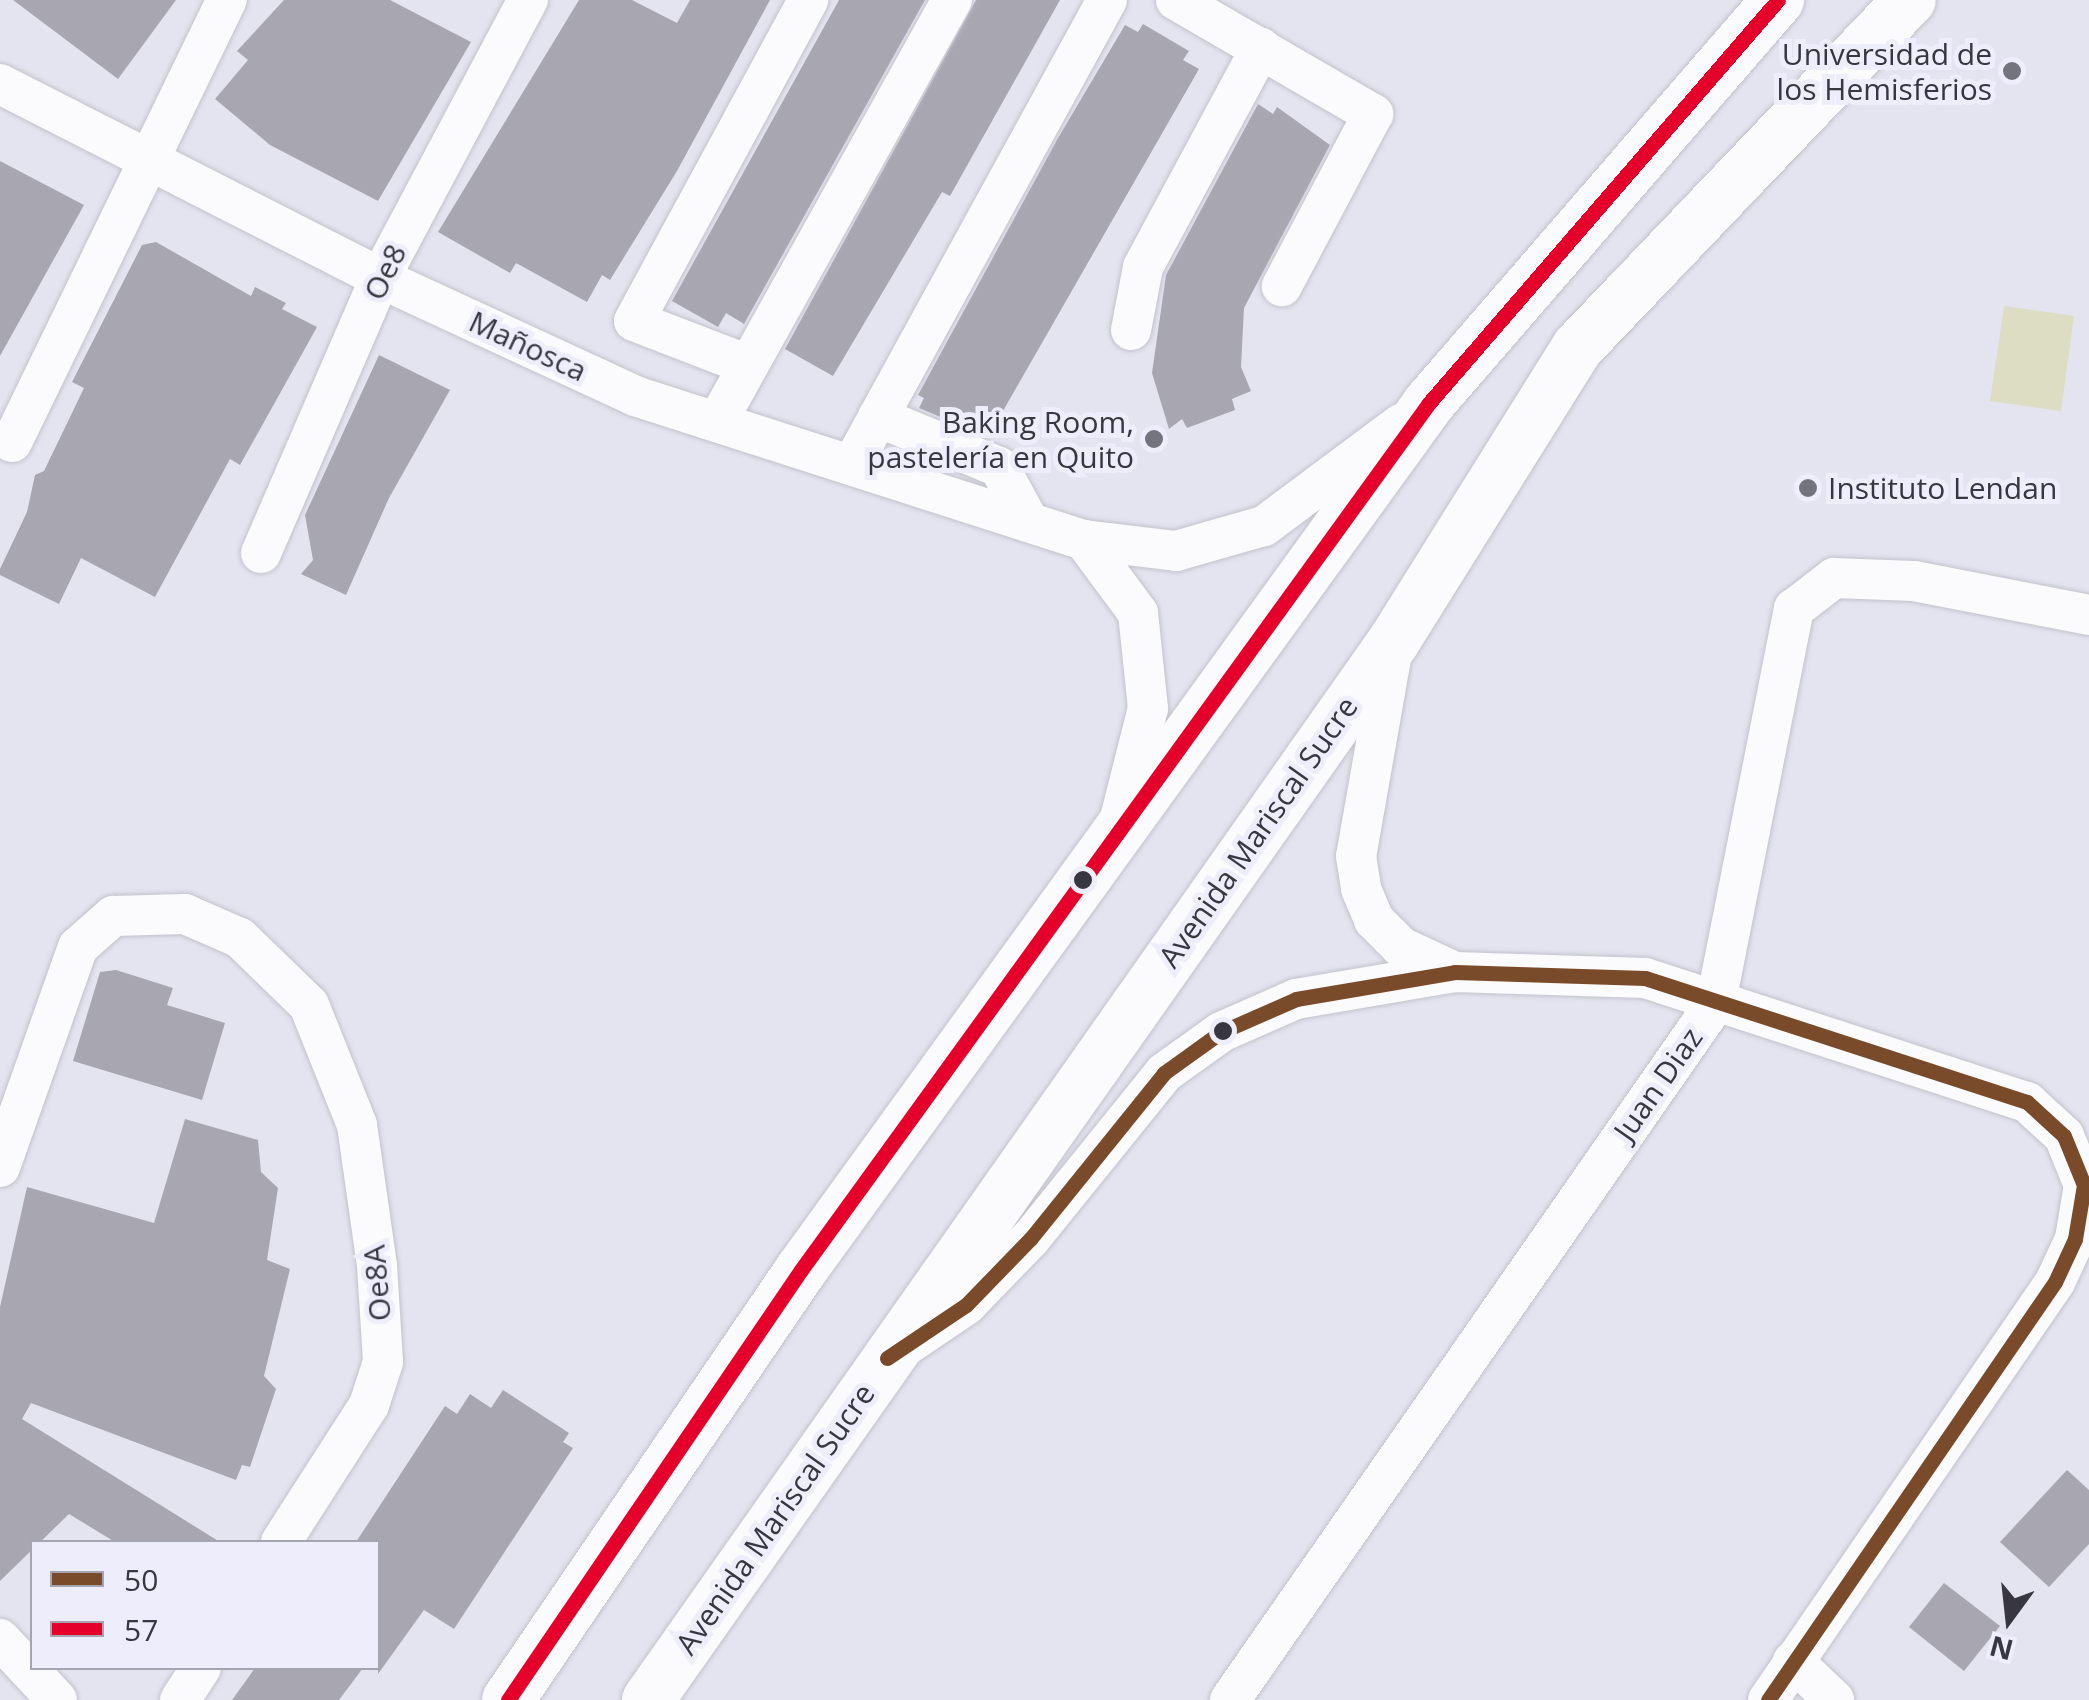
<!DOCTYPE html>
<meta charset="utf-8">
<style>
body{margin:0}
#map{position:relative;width:2089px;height:1700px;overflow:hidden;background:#e4e4f0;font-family:"Open Sans",sans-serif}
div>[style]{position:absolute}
.green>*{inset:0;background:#dcddc3}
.building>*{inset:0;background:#a8a7b1}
.roads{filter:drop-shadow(0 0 2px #c2c2cc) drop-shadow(0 0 2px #c2c2cc)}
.minor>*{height:40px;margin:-20px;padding:0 20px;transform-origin:20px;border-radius:20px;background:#fbfbfd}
.major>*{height:52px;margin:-26px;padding:0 26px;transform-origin:26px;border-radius:26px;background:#fbfbfd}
.bus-1>*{height:15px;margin:-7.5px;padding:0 7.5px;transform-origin:7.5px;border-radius:7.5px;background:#7a4b2a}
.bus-2>*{height:15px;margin:-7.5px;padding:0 7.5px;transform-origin:7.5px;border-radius:7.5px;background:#e4002b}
.dots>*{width:28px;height:28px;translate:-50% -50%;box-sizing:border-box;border:5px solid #ededfb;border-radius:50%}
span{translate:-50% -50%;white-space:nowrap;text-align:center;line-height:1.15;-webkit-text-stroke:10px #ededfb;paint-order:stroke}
.poi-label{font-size:30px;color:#383741}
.right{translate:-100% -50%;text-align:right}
.left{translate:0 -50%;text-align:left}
.street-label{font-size:30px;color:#383741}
.legend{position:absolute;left:30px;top:1540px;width:350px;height:130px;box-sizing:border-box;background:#ededfb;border:2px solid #a5a4b1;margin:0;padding:12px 18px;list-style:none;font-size:30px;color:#383741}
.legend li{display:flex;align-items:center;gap:20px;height:50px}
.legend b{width:50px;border:2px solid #a5a4b1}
.north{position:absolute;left:1959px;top:1570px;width:100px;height:100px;-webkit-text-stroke:8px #ededfb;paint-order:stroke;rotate:195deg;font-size:28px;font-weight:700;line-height:40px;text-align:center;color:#383741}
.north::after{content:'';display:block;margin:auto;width:35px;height:45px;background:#383741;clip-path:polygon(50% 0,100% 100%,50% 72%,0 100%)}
</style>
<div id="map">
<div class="green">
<div style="clip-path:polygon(2004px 306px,2074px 316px,2061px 411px,1990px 401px)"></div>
</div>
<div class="building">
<div style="clip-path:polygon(13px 0,176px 0,118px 79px)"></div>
<div style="clip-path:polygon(284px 0,390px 0,471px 42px,378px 201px,270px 145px,215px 99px,248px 60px,237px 51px)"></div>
<div style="clip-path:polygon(579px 0,632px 0,677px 23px,690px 0,770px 0,677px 171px,610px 280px,602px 275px,587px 302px,516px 263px,510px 273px,438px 232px)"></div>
<div style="clip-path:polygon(839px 0,925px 0,744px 324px,726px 313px,718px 327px,672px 301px)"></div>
<div style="clip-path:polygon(976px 0,1060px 0,950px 196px,942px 192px,833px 376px,785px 349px)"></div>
<div style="clip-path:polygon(1143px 24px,1189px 51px,1183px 60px,1199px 69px,988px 437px,919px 408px,924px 398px,918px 395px,1058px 138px,1125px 25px,1138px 32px)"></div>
<div style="clip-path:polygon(1258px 104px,1273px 114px,1277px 107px,1330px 145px,1244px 308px,1241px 367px,1251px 391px,1232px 399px,1235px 410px,1187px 428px,1182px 419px,1169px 429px,1152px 373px,1166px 275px)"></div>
<div style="clip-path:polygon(0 161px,84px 205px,0 356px)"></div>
<div style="clip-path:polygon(156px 242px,251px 296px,255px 287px,286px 303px,282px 309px,317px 327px,240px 465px,230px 459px,155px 597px,81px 558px,59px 604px,0 575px,0 569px,27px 512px,35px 475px,44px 471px,84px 388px,72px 382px,142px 245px)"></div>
<div style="clip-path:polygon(379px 355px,450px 390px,389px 498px,346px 595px,301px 574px,313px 560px,305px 515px)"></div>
<div style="clip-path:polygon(116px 970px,173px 988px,167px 1005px,225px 1023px,202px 1100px,73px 1061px,100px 972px)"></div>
<div style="clip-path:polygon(185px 1119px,258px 1140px,261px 1172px,278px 1188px,267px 1260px,290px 1269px,264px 1376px,276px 1389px,250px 1467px,242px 1465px,236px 1480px,31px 1403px,22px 1419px,220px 1542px,115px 1542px,69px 1514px,0 1581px,0 1307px,27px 1187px,154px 1223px)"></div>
<div style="clip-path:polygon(503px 1390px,569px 1433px,563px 1442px,573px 1448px,454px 1629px,424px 1610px,378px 1674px,378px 1542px,356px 1542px,445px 1406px,457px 1414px,470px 1394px,491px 1408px)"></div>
<div style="clip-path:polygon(2067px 1470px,2089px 1490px,2089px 1544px,2049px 1587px,2000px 1542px)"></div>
<div style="clip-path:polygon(1944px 1583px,2000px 1626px,1964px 1671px,1909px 1627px)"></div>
<div style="clip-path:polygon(255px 1668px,363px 1668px,339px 1700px,232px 1700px)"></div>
</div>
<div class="roads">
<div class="minor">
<div style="left:1176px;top:0;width:228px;rotate:30.1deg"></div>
<div style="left:1373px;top:114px;width:195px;rotate:117.9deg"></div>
<div style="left:0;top:84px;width:427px;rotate:27deg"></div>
<div style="left:380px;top:278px;width:281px;rotate:24.8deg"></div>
<div style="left:635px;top:396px;width:472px;rotate:17.8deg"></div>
<div style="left:1084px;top:540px;width:93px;rotate:6.8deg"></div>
<div style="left:1176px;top:551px;width:91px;rotate:-15.9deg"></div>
<div style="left:1264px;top:526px;width:171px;rotate:-36.7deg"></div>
<div style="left:1131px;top:330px;width:64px;rotate:-79.2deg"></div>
<div style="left:1143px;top:267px;width:249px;rotate:-61.7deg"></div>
<div style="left:748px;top:365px;width:122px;rotate:-158.9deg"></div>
<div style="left:634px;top:321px;width:365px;rotate:-61.5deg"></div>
<div style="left:878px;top:417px;width:131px;rotate:22.5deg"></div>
<div style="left:999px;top:467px;width:63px;rotate:61.4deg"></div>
<div style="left:717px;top:422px;width:483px;rotate:-60.9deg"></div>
<div style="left:12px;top:442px;width:492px;rotate:-64.1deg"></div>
<div style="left:852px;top:465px;width:530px;rotate:-61.26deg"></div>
<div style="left:1084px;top:540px;width:91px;rotate:53.5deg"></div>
<div style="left:1138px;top:613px;width:96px;rotate:84deg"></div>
<div style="left:1148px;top:708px;width:114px;rotate:104.2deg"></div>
<div style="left:261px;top:553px;width:300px;rotate:-66.6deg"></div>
<div style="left:380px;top:278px;width:315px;rotate:-62deg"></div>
<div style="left:1393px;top:647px;width:212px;rotate:100deg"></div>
<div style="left:1356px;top:856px;width:33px;rotate:81deg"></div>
<div style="left:1361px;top:889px;width:34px;rotate:67deg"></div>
<div style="left:1374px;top:920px;width:38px;rotate:45deg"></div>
<div style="left:1401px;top:947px;width:60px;rotate:24.8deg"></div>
<div style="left:0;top:1167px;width:233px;rotate:-70.5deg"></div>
<div style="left:78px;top:947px;width:47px;rotate:-41.5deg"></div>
<div style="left:113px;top:916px;width:72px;rotate:-1.6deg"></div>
<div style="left:185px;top:914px;width:60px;rotate:23.6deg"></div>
<div style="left:240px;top:938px;width:96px;rotate:44.2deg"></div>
<div style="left:309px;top:1005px;width:129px;rotate:68.2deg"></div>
<div style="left:357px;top:1125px;width:142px;rotate:81.9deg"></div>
<div style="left:377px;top:1266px;width:96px;rotate:86.4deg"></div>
<div style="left:383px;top:1362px;width:45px;rotate:108deg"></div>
<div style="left:369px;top:1405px;width:163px;rotate:122.7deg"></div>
<div style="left:907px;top:1345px;width:71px;rotate:-34.1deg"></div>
<div style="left:966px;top:1305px;width:93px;rotate:-45.9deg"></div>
<div style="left:1031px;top:1238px;width:212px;rotate:-51.1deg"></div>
<div style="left:1164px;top:1073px;width:70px;rotate:-35.7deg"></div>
<div style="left:1221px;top:1032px;width:82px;rotate:-23.7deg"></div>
<div style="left:1296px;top:999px;width:161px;rotate:-9.6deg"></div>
<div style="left:1455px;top:972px;width:190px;rotate:1.8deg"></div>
<div style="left:1645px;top:978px;width:402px;rotate:18deg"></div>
<div style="left:2027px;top:1102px;width:50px;rotate:42.6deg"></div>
<div style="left:2064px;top:1136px;width:53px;rotate:67.8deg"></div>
<div style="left:2084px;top:1185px;width:55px;rotate:99.5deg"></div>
<div style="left:2075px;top:1239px;width:47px;rotate:114.9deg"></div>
<div style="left:2055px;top:1282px;width:507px;rotate:124.47deg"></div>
<div style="left:0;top:1639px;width:83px;rotate:46.9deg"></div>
<div style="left:1793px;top:1661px;width:57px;rotate:43.6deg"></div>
<div style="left:180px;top:1700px;width:38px;rotate:-57deg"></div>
<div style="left:1230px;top:1700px;width:851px;rotate:-55.15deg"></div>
<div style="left:1716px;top:1002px;width:401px;rotate:-78.8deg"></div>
<div style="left:1794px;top:609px;width:51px;rotate:-37.8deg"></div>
<div style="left:1834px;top:578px;width:80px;rotate:2.1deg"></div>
<div style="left:1914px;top:581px;width:178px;rotate:11deg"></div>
</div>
<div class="major">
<div style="left:508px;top:1700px;width:520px;rotate:-55.73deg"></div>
<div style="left:801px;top:1270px;width:1071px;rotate:-54.08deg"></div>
<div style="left:1429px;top:403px;width:533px;rotate:-49.11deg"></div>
<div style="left:648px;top:1700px;width:1295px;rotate:-54.84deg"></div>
<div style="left:1394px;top:641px;width:347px;rotate:-58deg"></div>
<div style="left:1578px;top:347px;width:480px;rotate:-46.3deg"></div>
</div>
</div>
<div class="bus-1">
<div style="left:887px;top:1358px;width:95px;rotate:-33.9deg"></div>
<div style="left:966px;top:1305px;width:93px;rotate:-45.9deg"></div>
<div style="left:1031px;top:1238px;width:212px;rotate:-51.1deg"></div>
<div style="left:1164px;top:1073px;width:70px;rotate:-35.7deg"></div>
<div style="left:1221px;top:1032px;width:82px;rotate:-23.7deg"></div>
<div style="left:1296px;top:999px;width:161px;rotate:-9.6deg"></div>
<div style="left:1455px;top:972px;width:190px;rotate:1.8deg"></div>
<div style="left:1645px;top:978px;width:402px;rotate:18deg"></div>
<div style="left:2027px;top:1102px;width:50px;rotate:42.6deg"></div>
<div style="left:2064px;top:1136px;width:53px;rotate:67.8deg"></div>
<div style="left:2084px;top:1185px;width:55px;rotate:99.5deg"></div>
<div style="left:2075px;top:1239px;width:47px;rotate:114.9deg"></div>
<div style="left:2055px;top:1282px;width:507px;rotate:124.47deg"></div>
</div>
<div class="bus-2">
<div style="left:508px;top:1700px;width:520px;rotate:-55.73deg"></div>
<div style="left:801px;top:1270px;width:1071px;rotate:-54.08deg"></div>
<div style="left:1429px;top:403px;width:533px;rotate:-49.11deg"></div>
</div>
<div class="dots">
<div style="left:2012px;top:71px;background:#74747e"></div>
<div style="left:1154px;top:439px;background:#74747e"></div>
<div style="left:1808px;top:488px;background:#74747e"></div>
<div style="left:1083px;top:880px;background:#383741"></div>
<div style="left:1223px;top:1031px;background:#383741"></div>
</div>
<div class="poi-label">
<span class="right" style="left:1992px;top:71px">Universidad de<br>los Hemisferios</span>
<span class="right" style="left:1134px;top:439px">Baking Room,<br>pastelería en Quito</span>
<span class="left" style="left:1828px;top:488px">Instituto Lendan</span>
</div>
<div class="street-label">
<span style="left:385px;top:272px;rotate:-64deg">Oe8</span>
<span style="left:528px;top:346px;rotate:25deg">Mañosca</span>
<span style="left:1258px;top:832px;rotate:-55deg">Avenida Mariscal Sucre</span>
<span style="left:1658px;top:1084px;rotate:-55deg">Juan Diaz</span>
<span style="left:377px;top:1283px;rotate:-95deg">Oe8A</span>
<span style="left:775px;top:1519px;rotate:-55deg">Avenida Mariscal Sucre</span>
</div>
<ul class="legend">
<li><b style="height:12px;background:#7a4b2a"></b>50</li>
<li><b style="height:12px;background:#e4002b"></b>57</li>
</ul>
<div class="north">N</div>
</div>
